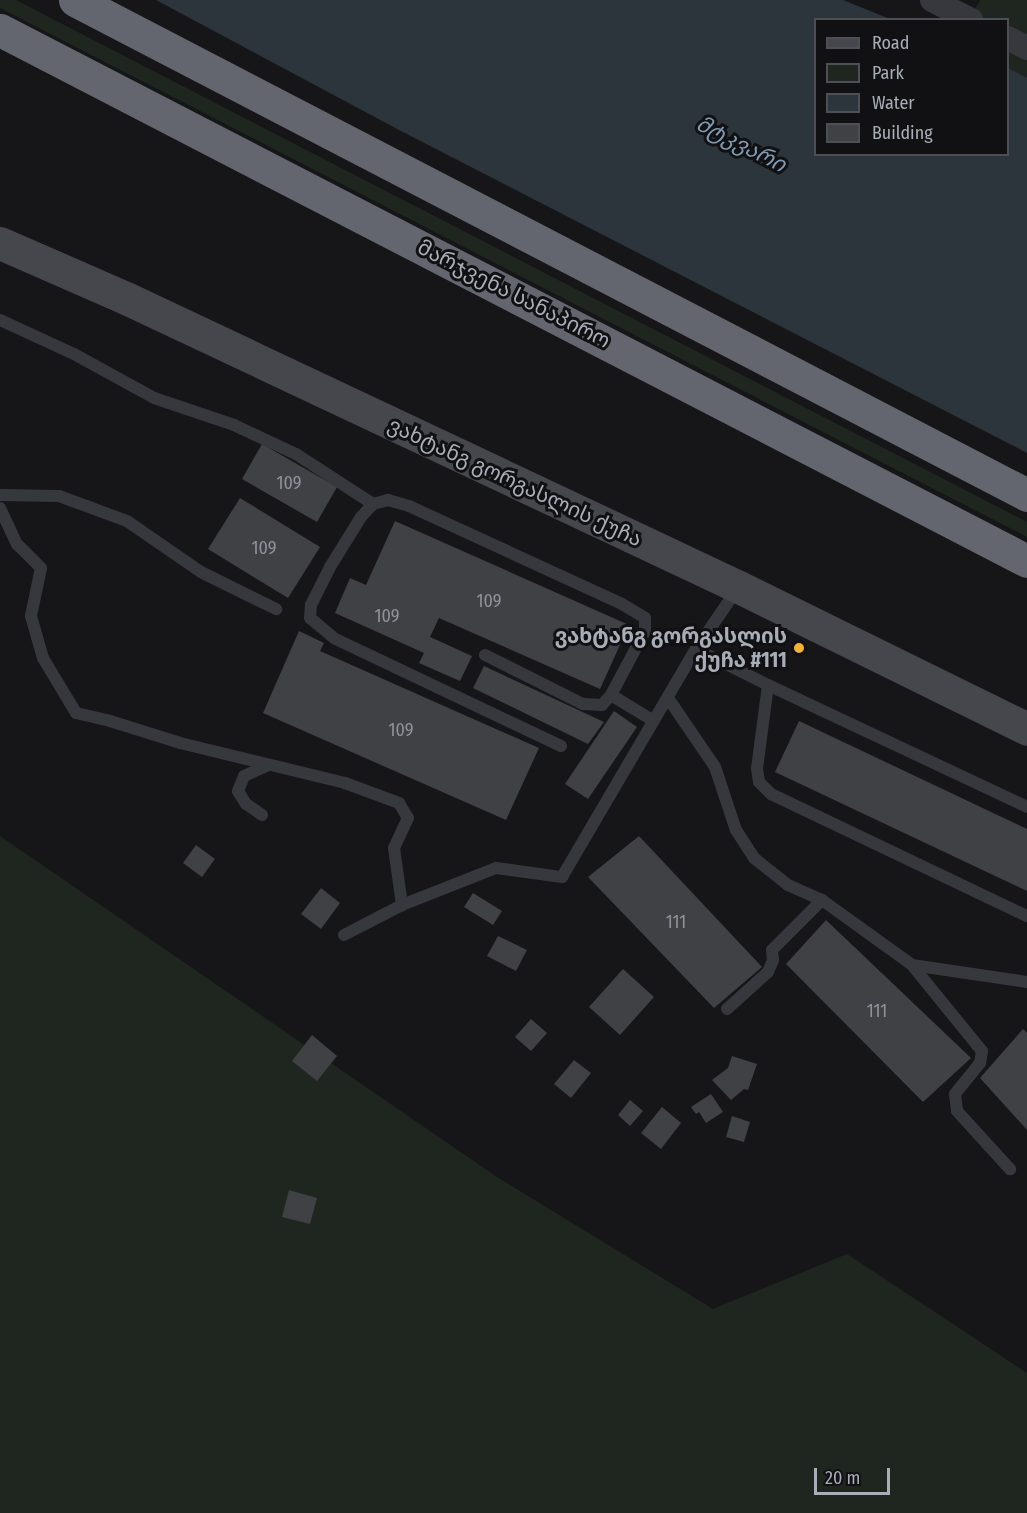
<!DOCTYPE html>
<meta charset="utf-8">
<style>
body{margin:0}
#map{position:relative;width:1027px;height:1513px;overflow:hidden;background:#161618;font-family:"Fira Sans Condensed","Noto Sans Georgian",sans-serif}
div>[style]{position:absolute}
.green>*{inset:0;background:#1e261f}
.water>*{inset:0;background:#2c353c}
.building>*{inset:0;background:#404145}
.lane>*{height:12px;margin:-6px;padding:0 6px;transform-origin:6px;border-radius:6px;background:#37383d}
.street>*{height:24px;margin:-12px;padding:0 12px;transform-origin:12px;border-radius:12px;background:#37383d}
.secondary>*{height:33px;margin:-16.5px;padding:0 16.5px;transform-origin:16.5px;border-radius:16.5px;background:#45474d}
.highway>*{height:33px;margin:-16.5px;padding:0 16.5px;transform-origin:16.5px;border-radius:16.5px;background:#63666e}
.dots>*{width:16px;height:16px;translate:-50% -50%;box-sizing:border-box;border:3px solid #111113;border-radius:50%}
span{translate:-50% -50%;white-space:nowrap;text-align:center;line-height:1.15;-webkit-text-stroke:6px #111113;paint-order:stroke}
.number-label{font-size:18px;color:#8e929b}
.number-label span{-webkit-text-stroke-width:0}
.street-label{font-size:21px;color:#a8adb8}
.poi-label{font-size:21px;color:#a8adb8;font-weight:700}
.right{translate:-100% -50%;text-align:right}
.water-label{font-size:22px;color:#7f9bb3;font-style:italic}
.legend{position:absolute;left:814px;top:18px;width:195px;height:138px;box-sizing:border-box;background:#111113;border:2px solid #4d4f55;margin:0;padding:8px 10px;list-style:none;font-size:18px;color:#a8adb8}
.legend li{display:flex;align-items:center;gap:12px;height:30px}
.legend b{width:30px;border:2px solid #4d4f55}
.scale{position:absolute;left:814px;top:1468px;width:76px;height:27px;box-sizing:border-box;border:3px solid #a8adb8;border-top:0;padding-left:8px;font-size:18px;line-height:21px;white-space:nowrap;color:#a8adb8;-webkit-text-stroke:4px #111113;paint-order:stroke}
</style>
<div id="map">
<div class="green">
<div style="clip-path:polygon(0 0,16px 0,1027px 522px,1027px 537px,0 8px)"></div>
<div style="clip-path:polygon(980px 0,1027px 0,1027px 79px,1008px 68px,1008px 20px,969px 20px)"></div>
<div style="clip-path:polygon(0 836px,497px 1177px,713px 1309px,847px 1254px,1027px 1373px,1027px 1513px,0 1513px)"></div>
</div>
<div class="water">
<div style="clip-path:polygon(156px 0,843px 0,890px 19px,816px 20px,816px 154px,1008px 154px,1008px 68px,1027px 78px,1027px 453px,401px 131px)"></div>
</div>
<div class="building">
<div style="clip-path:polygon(262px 444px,337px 487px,317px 522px,242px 479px)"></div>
<div style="clip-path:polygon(240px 498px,320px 547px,288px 598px,208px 549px)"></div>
<div style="clip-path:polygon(395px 521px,629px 625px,600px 689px,439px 618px,430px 637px,472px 656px,460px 681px,419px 663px,424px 653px,335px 613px,350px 578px,366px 585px)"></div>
<div style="clip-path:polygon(299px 631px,324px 643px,320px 651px,539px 748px,506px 820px,263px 713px)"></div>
<div style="clip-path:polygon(484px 666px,604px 722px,588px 744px,473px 688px)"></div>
<div style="clip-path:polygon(614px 711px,637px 727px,588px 799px,565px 784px)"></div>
<div style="clip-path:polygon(799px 721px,1027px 829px,1027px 891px,775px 772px)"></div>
<div style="clip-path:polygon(639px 836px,762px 967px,714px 1008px,588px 877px)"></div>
<div style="clip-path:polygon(196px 845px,215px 859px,202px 877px,183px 863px)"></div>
<div style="clip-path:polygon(321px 888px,340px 903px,321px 929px,301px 914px)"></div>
<div style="clip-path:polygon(473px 893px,502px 911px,493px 925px,464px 907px)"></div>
<div style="clip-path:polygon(826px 920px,971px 1058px,923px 1102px,786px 964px)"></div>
<div style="clip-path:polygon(498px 936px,527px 950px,516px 971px,487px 956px)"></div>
<div style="clip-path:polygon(623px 969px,654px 997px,620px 1035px,589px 1007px)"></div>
<div style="clip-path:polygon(531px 1019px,547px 1033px,531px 1051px,515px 1037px)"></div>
<div style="clip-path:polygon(1023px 1029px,1027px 1033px,1027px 1130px,980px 1078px)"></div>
<div style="clip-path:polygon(312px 1035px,337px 1056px,317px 1081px,292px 1061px)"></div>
<div style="clip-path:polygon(732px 1056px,757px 1064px,748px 1090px,744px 1089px,731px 1100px,712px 1080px,728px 1068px)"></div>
<div style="clip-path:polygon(574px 1060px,591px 1073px,571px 1098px,554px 1084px)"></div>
<div style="clip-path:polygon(711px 1094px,723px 1112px,706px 1123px,699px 1112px,696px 1114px,691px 1107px)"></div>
<div style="clip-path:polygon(630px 1100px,643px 1111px,630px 1126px,618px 1115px)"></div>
<div style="clip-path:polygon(662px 1107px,681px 1123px,661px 1149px,641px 1133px)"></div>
<div style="clip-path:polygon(732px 1116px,750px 1122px,744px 1142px,726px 1137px)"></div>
<div style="clip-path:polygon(289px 1190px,317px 1198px,310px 1224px,282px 1217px)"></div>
</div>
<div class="lane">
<div style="left:0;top:320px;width:81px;rotate:24.7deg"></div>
<div style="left:74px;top:354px;width:91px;rotate:28.8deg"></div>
<div style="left:154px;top:398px;width:84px;rotate:18.6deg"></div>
<div style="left:234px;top:425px;width:68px;rotate:25.1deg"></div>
<div style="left:296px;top:454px;width:92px;rotate:33deg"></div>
<div style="left:0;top:495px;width:59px;rotate:1deg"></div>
<div style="left:59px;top:496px;width:72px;rotate:20.2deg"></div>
<div style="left:127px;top:521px;width:90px;rotate:34.6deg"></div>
<div style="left:201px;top:572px;width:84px;rotate:26.3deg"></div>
<div style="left:0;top:508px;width:40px;rotate:65deg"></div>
<div style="left:17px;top:544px;width:34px;rotate:45deg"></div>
<div style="left:41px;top:568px;width:49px;rotate:101.8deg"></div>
<div style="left:31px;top:616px;width:44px;rotate:74.1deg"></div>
<div style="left:43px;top:658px;width:64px;rotate:59deg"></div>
<div style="left:76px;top:713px;width:35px;rotate:13deg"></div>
<div style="left:110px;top:721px;width:73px;rotate:17.4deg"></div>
<div style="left:180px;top:743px;width:170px;rotate:13.6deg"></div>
<div style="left:345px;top:783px;width:58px;rotate:20.3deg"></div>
<div style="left:399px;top:803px;width:17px;rotate:59deg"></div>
<div style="left:408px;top:818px;width:33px;rotate:115deg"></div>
<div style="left:394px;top:848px;width:58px;rotate:82deg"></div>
<div style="left:696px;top:649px;width:80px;rotate:26.6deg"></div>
<div style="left:768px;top:685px;width:286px;rotate:25.2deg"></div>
<div style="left:485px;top:655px;width:110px;rotate:26.6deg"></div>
<div style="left:583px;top:704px;width:19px;rotate:3deg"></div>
<div style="left:602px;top:705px;width:13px;rotate:-48deg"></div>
<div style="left:768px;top:685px;width:84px;rotate:97.5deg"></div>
<div style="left:757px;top:768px;width:14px;rotate:82deg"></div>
<div style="left:759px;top:782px;width:17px;rotate:45deg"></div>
<div style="left:771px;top:794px;width:284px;rotate:25.5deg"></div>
<div style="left:668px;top:698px;width:83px;rotate:55.7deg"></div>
<div style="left:715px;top:767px;width:66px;rotate:71.6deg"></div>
<div style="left:736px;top:830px;width:33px;rotate:57deg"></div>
<div style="left:754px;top:858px;width:43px;rotate:38.5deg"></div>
<div style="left:788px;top:885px;width:37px;rotate:24deg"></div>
<div style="left:822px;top:900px;width:111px;rotate:35.8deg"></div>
<div style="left:912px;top:965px;width:116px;rotate:8.4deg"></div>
<div style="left:561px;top:746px;width:251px;rotate:-154.6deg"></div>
<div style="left:334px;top:638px;width:31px;rotate:-140deg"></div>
<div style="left:310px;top:618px;width:13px;rotate:-86deg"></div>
<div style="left:311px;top:605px;width:42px;rotate:-63.4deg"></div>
<div style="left:330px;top:567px;width:59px;rotate:-58.2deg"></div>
<div style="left:361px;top:517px;width:18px;rotate:-47deg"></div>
<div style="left:373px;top:504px;width:16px;rotate:-15deg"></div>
<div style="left:388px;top:500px;width:22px;rotate:16deg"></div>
<div style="left:409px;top:506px;width:234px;rotate:24.7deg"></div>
<div style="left:622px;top:604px;width:27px;rotate:31deg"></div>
<div style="left:645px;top:618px;width:13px;rotate:90deg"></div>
<div style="left:645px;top:631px;width:72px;rotate:118deg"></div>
<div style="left:611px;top:695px;width:50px;rotate:31.2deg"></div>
<div style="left:262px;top:815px;width:19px;rotate:-145deg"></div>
<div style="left:246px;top:804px;width:15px;rotate:-122deg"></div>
<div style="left:238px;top:791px;width:16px;rotate:-68deg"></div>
<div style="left:244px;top:776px;width:27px;rotate:-24deg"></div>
<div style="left:344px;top:935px;width:65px;rotate:-27.3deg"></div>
<div style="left:402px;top:905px;width:101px;rotate:-21.5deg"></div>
<div style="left:496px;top:868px;width:67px;rotate:7.8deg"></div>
<div style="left:562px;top:877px;width:264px;rotate:-59.6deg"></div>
<div style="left:696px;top:649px;width:74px;rotate:-55.5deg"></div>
<div style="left:912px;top:965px;width:111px;rotate:50.9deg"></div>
<div style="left:982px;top:1051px;width:12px;rotate:99deg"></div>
<div style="left:980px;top:1063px;width:40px;rotate:129deg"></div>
<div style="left:955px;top:1094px;width:17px;rotate:83deg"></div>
<div style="left:957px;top:1111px;width:79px;rotate:47.6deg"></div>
<div style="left:727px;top:1009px;width:55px;rotate:-42.1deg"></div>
<div style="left:768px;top:972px;width:13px;rotate:-67deg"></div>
<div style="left:773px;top:960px;width:10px;rotate:-96deg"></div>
<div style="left:772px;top:950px;width:71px;rotate:-45deg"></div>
</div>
<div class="street">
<div style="left:932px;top:0;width:44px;rotate:27.1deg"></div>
<div style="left:1008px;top:38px;width:21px;rotate:28deg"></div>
</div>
<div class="secondary">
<div style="left:0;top:243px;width:140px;rotate:23.6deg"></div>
<div style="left:128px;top:299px;width:675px;rotate:25.24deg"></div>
<div style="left:739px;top:587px;width:321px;rotate:26.2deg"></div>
</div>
<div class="highway">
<div style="left:75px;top:0;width:1073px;rotate:27.47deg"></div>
<div style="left:0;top:30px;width:1156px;rotate:27.34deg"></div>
</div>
<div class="dots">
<div style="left:799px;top:648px;background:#f2b134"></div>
</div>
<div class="number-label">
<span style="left:289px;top:483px">109</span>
<span style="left:264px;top:548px">109</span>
<span style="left:489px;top:601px">109</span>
<span style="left:387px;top:616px">109</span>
<span style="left:401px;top:730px">109</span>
<span style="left:676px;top:922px">111</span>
<span style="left:877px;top:1011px">111</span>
</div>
<div class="street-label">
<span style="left:514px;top:294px;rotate:27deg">მარჯვენა სანაპირო</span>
<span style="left:515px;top:482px;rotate:25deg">ვახტანგ გორგასლის ქუჩა</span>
</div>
<div class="poi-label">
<span class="right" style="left:787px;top:648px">ვახტანგ გორგასლის<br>ქუჩა #111</span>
</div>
<div class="water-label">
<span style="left:741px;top:144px;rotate:27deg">მტკვარი</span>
</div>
<ul class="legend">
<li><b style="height:8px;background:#45474d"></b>Road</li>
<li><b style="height:16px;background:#1e261f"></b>Park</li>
<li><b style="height:16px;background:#2c353c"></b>Water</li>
<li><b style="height:16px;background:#404145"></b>Building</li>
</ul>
<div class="scale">20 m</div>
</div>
